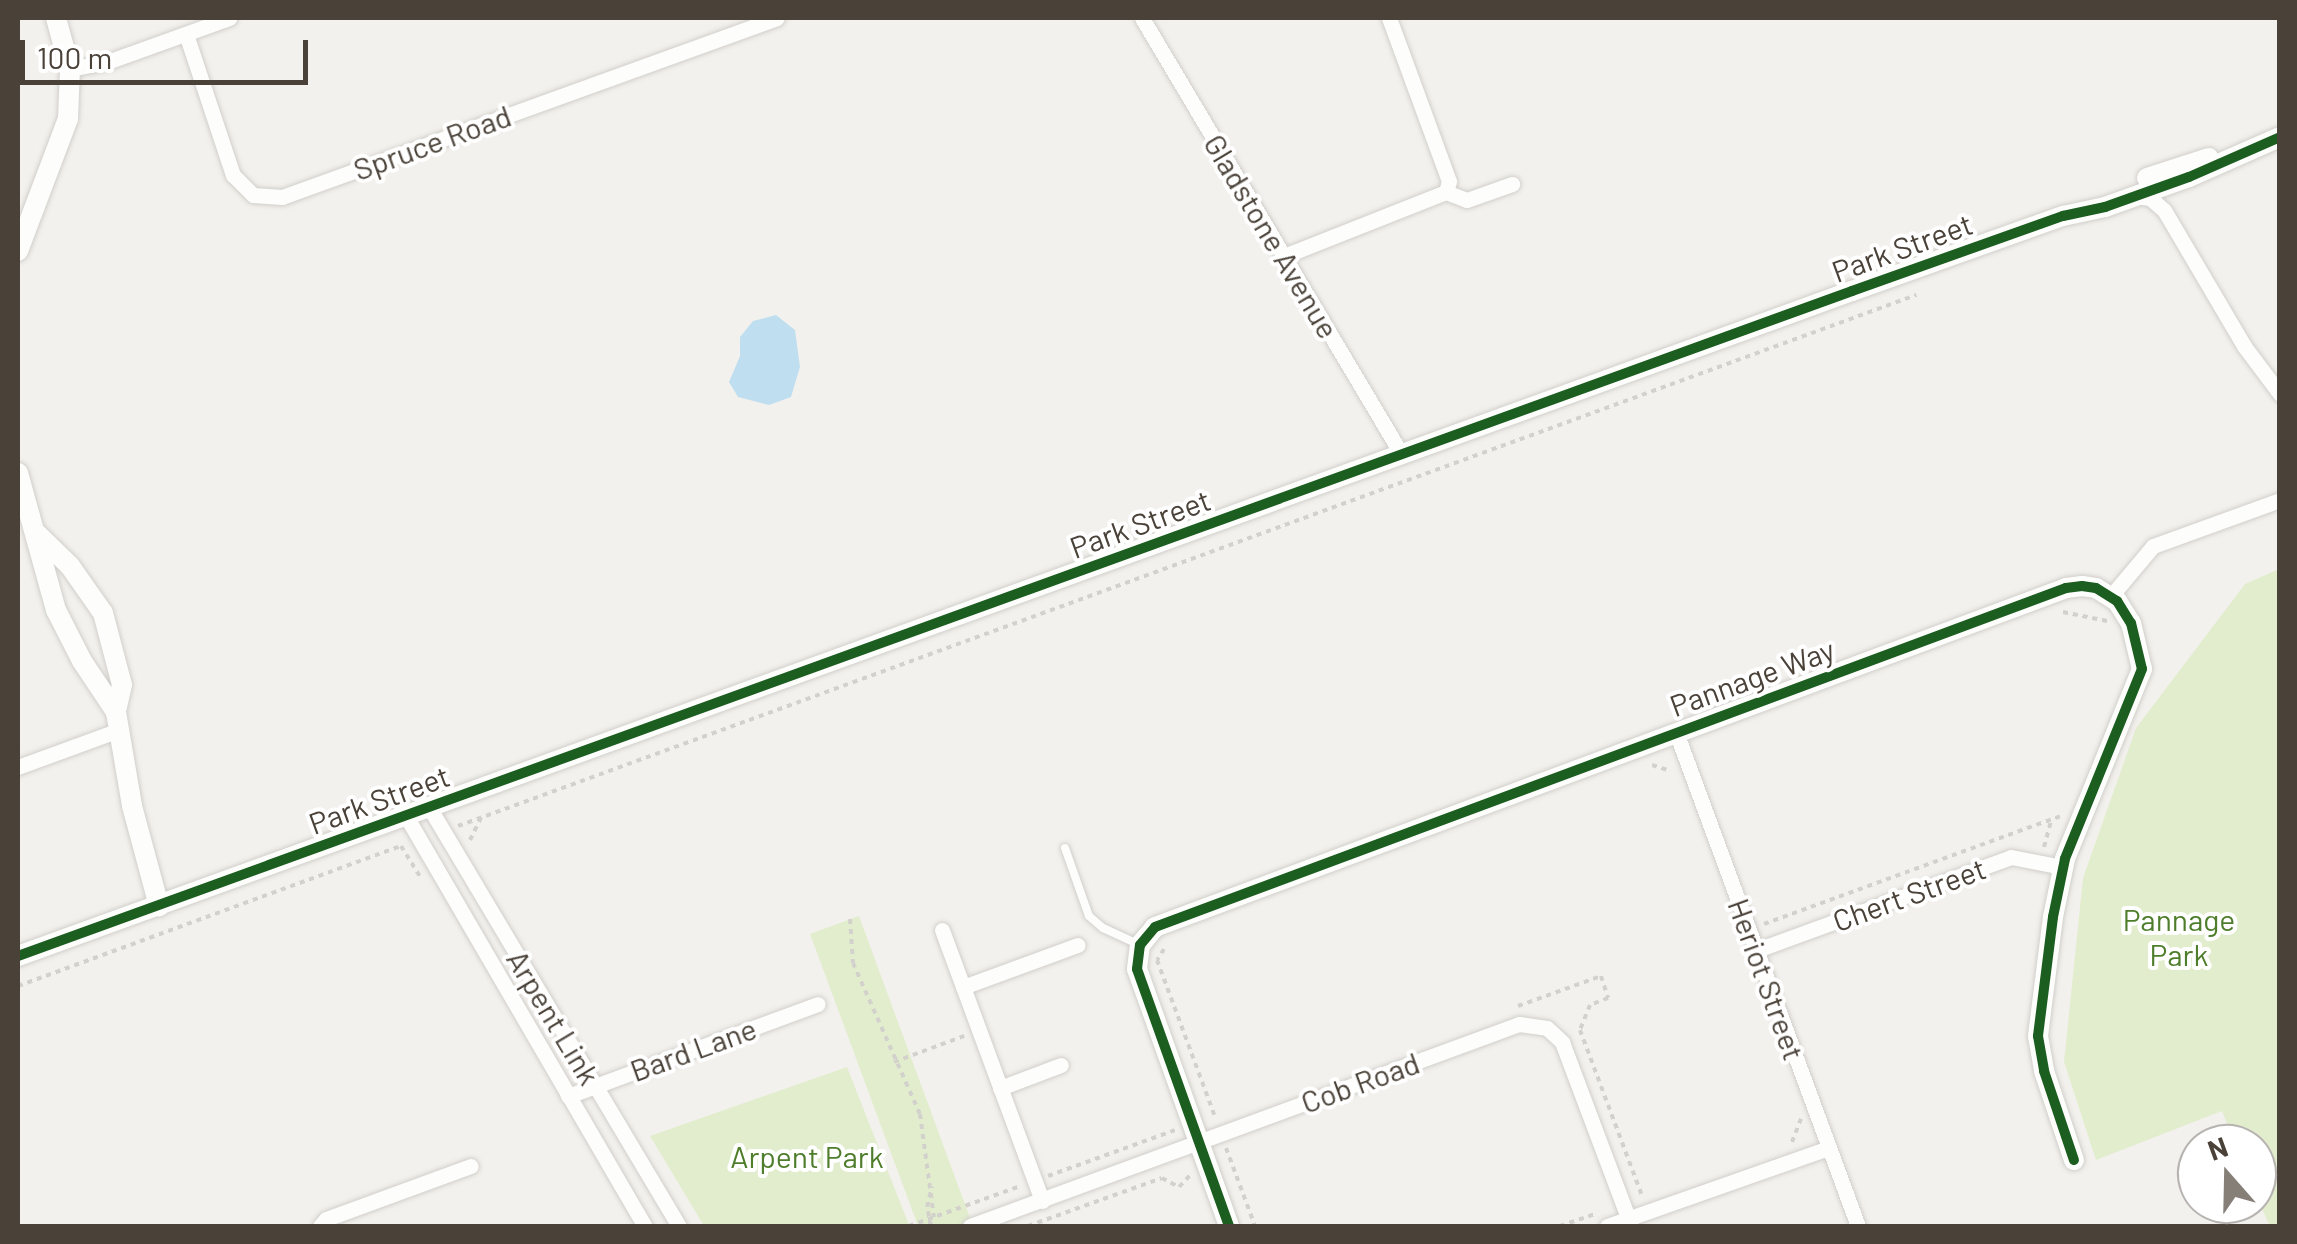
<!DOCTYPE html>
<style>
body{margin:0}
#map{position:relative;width:2297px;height:1244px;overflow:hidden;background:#f3f1ed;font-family:Barlow,sans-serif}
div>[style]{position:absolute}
.green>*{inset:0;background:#e2edce}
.water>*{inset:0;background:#bfdff0}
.path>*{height:4px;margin-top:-2px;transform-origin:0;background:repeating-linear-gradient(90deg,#d3d1cc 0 5px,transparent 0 10px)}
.roads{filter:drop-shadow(0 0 2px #d1cfcb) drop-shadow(0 0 2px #d1cfcb)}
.service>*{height:8px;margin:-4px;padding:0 4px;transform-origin:4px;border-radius:4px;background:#fdfdfc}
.minor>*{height:15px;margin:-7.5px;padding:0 7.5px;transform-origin:7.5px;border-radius:7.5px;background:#fdfdfc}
.tertiary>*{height:20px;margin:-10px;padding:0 10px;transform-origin:10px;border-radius:10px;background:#fdfdfc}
.cycleway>*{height:10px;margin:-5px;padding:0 5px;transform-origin:5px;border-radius:5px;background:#1b5e20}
span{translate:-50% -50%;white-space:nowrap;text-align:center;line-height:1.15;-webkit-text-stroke:8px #fff;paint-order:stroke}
.street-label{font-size:30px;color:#4a4239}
.park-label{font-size:30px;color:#4e7d2b}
.frame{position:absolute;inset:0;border:20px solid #4a4239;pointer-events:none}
.north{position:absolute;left:2177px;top:1124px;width:100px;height:100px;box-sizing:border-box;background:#fff;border:2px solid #b7b3b0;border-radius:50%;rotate:340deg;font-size:28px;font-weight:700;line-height:40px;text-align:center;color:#4a4239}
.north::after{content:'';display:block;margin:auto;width:35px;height:45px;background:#857f78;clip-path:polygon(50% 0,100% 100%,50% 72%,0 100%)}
.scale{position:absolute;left:20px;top:40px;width:288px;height:45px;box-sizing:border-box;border:5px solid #4a4239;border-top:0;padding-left:12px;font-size:30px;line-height:35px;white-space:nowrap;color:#4a4239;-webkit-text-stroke:8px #fff;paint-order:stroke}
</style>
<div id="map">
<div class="green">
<div style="clip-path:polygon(2279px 569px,2280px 1226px,2270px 1226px,2257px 1199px,2257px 1144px,2235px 1144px,2222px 1111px,2096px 1160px,2064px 1062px,2083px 878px,2136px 728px,2245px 584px)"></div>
<div style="clip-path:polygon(859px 916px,973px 1226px,918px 1226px,810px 934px)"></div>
<div style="clip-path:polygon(847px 1067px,909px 1225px,704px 1226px,650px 1136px)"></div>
</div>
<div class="water">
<div style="clip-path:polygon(776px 315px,795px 330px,800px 367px,791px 397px,769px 405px,738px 397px,729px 382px,740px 356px,740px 337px,753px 321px)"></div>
</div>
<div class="path">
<div style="left:2063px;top:612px;width:45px;rotate:11.6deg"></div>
<div style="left:1652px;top:765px;width:20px;rotate:18deg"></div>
<div style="left:458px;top:826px;width:1552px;rotate:-20.01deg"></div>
<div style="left:470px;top:840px;width:25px;rotate:-64deg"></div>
<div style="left:2044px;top:847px;width:30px;rotate:-75deg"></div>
<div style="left:850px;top:919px;width:44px;rotate:86.1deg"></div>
<div style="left:853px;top:963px;width:165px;rotate:66.1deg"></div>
<div style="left:920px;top:1114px;width:104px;rotate:82.3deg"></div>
<div style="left:1764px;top:924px;width:315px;rotate:-20deg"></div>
<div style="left:1164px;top:949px;width:13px;rotate:122deg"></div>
<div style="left:1157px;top:960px;width:167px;rotate:69.7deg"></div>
<div style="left:18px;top:986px;width:408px;rotate:-20.1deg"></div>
<div style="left:401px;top:846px;width:36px;rotate:58deg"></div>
<div style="left:1518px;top:1006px;width:88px;rotate:-19.9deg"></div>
<div style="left:1601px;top:976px;width:23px;rotate:72deg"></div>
<div style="left:1608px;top:998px;width:19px;rotate:159deg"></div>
<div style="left:1590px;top:1005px;width:27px;rotate:112deg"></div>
<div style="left:1580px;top:1030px;width:177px;rotate:69.5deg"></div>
<div style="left:894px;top:1062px;width:75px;rotate:-20.4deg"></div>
<div style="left:1792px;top:1142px;width:25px;rotate:-69deg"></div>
<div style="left:1226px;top:1148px;width:83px;rotate:69.6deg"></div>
<div style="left:1048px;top:1176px;width:135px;rotate:-19.9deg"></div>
<div style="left:909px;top:1226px;width:118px;rotate:-19.8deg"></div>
<div style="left:931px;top:1226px;width:19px;rotate:-102deg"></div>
<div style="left:927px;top:1207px;width:21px;rotate:-76deg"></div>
<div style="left:1028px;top:1226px;width:142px;rotate:-19.7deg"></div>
<div style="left:1162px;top:1178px;width:19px;rotate:28deg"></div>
<div style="left:1179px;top:1187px;width:19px;rotate:-47deg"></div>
<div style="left:1560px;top:1226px;width:39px;rotate:-19deg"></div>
</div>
<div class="roads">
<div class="service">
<div style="left:1065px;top:848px;width:72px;rotate:70.6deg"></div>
<div style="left:1089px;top:916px;width:18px;rotate:41deg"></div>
<div style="left:1103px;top:928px;width:41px;rotate:24.7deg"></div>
</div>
<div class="minor">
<div style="left:1142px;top:18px;width:508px;rotate:59.25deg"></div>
<div style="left:186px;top:34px;width:149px;rotate:71.6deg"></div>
<div style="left:233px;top:175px;width:28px;rotate:45deg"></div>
<div style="left:253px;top:195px;width:29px;rotate:4deg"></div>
<div style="left:282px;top:197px;width:526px;rotate:-19.88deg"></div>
<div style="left:70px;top:69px;width:38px;rotate:-11deg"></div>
<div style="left:107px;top:62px;width:130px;rotate:-19.8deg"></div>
<div style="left:1446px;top:192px;width:22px;rotate:21deg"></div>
<div style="left:1467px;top:200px;width:48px;rotate:-19.6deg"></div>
<div style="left:2136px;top:196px;width:14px;rotate:8deg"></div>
<div style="left:2150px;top:198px;width:18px;rotate:41deg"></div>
<div style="left:2164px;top:210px;width:158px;rotate:59.5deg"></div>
<div style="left:2244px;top:346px;width:60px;rotate:53.1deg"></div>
<div style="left:1284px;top:256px;width:174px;rotate:-21.6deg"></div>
<div style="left:1446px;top:192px;width:11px;rotate:-75deg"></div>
<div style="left:1449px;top:181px;width:174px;rotate:-110.2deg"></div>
<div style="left:2111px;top:596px;width:65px;rotate:-50deg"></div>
<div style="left:2153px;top:546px;width:135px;rotate:-19.9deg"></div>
<div style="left:1676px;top:732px;width:526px;rotate:69.78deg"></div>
<div style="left:18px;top:767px;width:108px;rotate:-20.1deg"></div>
<div style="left:429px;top:807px;width:488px;rotate:59.2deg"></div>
<div style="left:406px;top:816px;width:475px;rotate:59.8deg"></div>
<div style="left:942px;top:930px;width:289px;rotate:69.7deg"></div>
<div style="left:1757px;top:950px;width:270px;rotate:-20.1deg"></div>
<div style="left:2011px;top:857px;width:53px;rotate:10.9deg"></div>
<div style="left:963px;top:987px;width:122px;rotate:-20.1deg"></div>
<div style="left:1000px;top:1088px;width:65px;rotate:-20.7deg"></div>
<div style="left:568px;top:1096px;width:266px;rotate:-20.2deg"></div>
<div style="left:320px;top:1226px;width:9px;rotate:-49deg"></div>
<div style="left:326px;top:1219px;width:154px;rotate:-20.1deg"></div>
<div style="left:970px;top:1226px;width:585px;rotate:-20.2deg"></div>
<div style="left:1519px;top:1024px;width:28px;rotate:8deg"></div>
<div style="left:1547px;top:1028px;width:21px;rotate:43deg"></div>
<div style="left:1562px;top:1042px;width:197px;rotate:69.4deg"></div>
<div style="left:1607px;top:1226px;width:234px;rotate:-19.4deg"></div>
</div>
<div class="tertiary">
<div style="left:2147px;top:178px;width:65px;rotate:-17.9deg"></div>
<div style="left:18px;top:251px;width:141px;rotate:-69.3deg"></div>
<div style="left:68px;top:119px;width:50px;rotate:-87.7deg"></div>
<div style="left:70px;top:69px;width:53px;rotate:-105.4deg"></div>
<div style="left:18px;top:473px;width:142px;rotate:74.5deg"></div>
<div style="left:56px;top:610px;width:57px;rotate:63deg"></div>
<div style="left:82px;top:661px;width:61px;rotate:56.3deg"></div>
<div style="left:116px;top:712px;width:95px;rotate:80.3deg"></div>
<div style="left:132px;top:806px;width:104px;rotate:74.9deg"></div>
<div style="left:36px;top:533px;width:47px;rotate:44.1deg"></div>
<div style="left:70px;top:566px;width:57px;rotate:54.9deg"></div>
<div style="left:103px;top:613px;width:74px;rotate:75.2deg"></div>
<div style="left:122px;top:685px;width:28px;rotate:103deg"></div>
<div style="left:18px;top:956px;width:1951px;rotate:-19.93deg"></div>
<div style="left:1852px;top:291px;width:224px;rotate:-19.6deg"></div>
<div style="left:2063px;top:216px;width:43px;rotate:-12.1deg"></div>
<div style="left:2105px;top:207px;width:89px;rotate:-19.7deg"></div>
<div style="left:2189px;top:177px;width:99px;rotate:-23.7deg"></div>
<div style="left:1229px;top:1226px;width:273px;rotate:-109.7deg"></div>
<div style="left:1137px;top:969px;width:24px;rotate:-83deg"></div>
<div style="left:1140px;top:945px;width:23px;rotate:-50deg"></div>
<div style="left:1155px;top:927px;width:972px;rotate:-20.41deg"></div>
<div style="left:2066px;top:588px;width:16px;rotate:-7deg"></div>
<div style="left:2082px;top:586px;width:14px;rotate:8deg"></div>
<div style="left:2096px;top:588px;width:25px;rotate:32deg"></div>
<div style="left:2117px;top:601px;width:26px;rotate:58deg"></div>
<div style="left:2131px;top:623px;width:47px;rotate:76.6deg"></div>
<div style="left:2142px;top:669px;width:205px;rotate:112.1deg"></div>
<div style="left:2065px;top:859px;width:59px;rotate:101.7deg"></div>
<div style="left:2053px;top:917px;width:120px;rotate:97.2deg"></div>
<div style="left:2038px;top:1036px;width:36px;rotate:80deg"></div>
<div style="left:2044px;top:1071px;width:94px;rotate:71.4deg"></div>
</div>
</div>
<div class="cycleway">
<div style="left:18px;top:956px;width:1951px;rotate:-19.93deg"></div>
<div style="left:1852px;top:291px;width:224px;rotate:-19.6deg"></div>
<div style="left:2063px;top:216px;width:43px;rotate:-12.1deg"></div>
<div style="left:2105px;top:207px;width:89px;rotate:-19.7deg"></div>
<div style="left:2189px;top:177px;width:99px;rotate:-23.7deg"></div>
<div style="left:1229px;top:1226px;width:273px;rotate:-109.7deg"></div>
<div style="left:1137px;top:969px;width:24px;rotate:-83deg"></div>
<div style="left:1140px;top:945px;width:23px;rotate:-50deg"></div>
<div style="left:1155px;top:927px;width:972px;rotate:-20.41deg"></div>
<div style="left:2066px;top:588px;width:16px;rotate:-7deg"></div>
<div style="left:2082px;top:586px;width:14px;rotate:8deg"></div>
<div style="left:2096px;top:588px;width:25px;rotate:32deg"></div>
<div style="left:2117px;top:601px;width:26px;rotate:58deg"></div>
<div style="left:2131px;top:623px;width:47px;rotate:76.6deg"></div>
<div style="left:2142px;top:669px;width:205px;rotate:112.1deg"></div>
<div style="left:2065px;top:859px;width:59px;rotate:101.7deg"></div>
<div style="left:2053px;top:917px;width:120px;rotate:97.2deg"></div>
<div style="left:2038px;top:1036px;width:36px;rotate:80deg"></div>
<div style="left:2044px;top:1071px;width:94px;rotate:71.4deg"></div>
</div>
<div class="street-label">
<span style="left:432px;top:142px;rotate:-20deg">Spruce Road</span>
<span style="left:1272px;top:236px;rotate:59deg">Gladstone Avenue</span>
<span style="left:1902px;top:247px;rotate:-20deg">Park Street</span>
<span style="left:1140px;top:523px;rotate:-20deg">Park Street</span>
<span style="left:1752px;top:677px;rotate:-20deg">Pannage Way</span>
<span style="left:379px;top:799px;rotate:-20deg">Park Street</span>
<span style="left:1909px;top:894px;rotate:-20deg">Chert Street</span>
<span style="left:1767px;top:979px;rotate:70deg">Heriot Street</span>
<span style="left:554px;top:1017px;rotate:59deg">Arpent Link</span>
<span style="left:693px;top:1049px;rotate:-20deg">Bard Lane</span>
<span style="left:1360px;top:1082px;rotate:-20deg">Cob Road</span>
</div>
<div class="park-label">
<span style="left:2179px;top:936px">Pannage<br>Park</span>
<span style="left:807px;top:1156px">Arpent Park</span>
</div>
<div class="frame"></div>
<div class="north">N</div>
<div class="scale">100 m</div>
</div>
